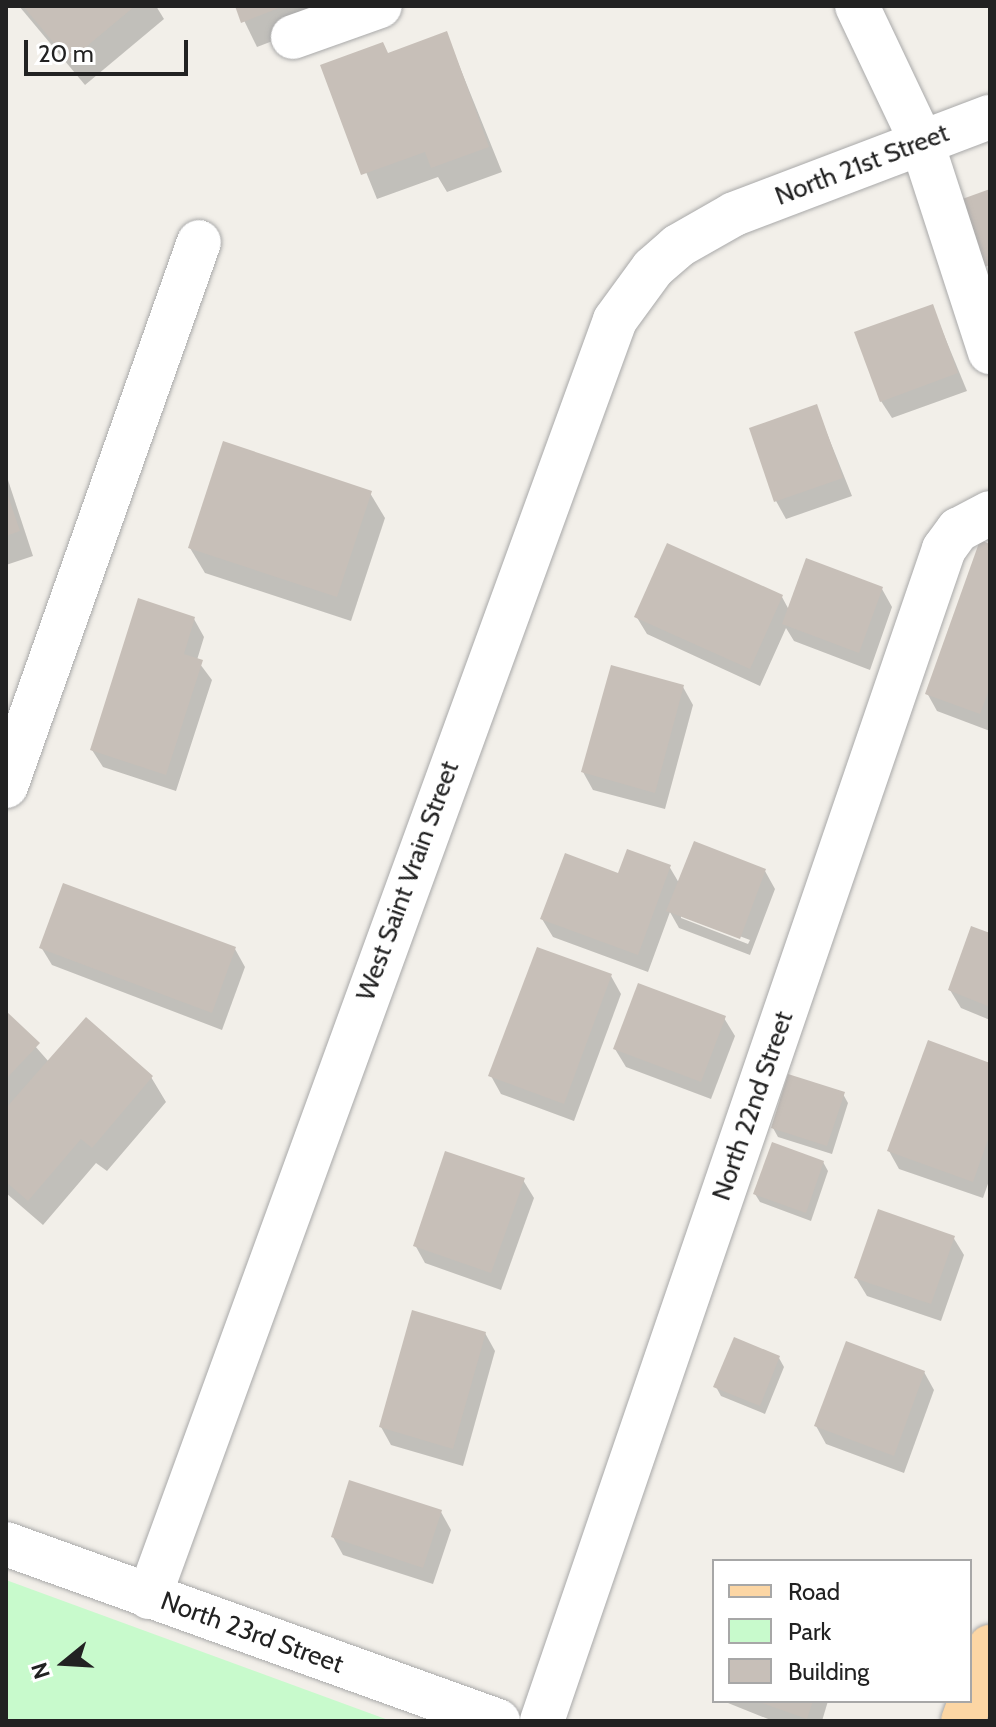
<!DOCTYPE html>
<style>
body{margin:0}
#map{position:relative;width:996px;height:1727px;overflow:hidden;background:#f2efe9;font-family:Cabin,sans-serif}
div>[style]{position:absolute}
.park>*{inset:0;background:#c8facc}
.shadow>*{inset:0;background:#0003}
.building>*{inset:0;background:#c7bfb8}
.roads{filter:drop-shadow(0 0 2px #a9a9a9) drop-shadow(0 0 2px #a9a9a9)}
.minor>*{height:44px;margin:-22px;padding:0 22px;transform-origin:22px;border-radius:22px;background:#fff}
.major>*{height:44px;margin:-22px;padding:0 22px;transform-origin:22px;border-radius:22px;background:#fcd6a4}
span{translate:-50% -50%;white-space:nowrap;text-align:center;line-height:1.15;-webkit-text-stroke:6px #fff;paint-order:stroke}
.street-label{font-size:26px;color:#222}
.frame{position:absolute;inset:0;border:8px solid #222;pointer-events:none}
.legend{position:absolute;left:712px;top:1559px;width:260px;height:144px;box-sizing:border-box;background:#fff;border:2px solid #a7a7a7;margin:0;padding:10px 14px;list-style:none;font-size:24px;color:#222}
.legend li{display:flex;align-items:center;gap:16px;height:40px}
.legend b{width:40px;border:2px solid #a7a7a7}
.north{position:absolute;left:24px;top:1623px;width:80px;height:80px;-webkit-text-stroke:6px #fff;paint-order:stroke;rotate:252deg;font-size:22px;font-weight:700;line-height:32px;text-align:center;color:#222}
.north::after{content:'';display:block;margin:auto;width:28px;height:36px;background:#222;clip-path:polygon(50% 0,100% 100%,50% 72%,0 100%)}
.scale{position:absolute;left:24px;top:40px;width:164px;height:36px;box-sizing:border-box;border:4px solid #222;border-top:0;padding-left:10px;font-size:24px;line-height:28px;white-space:nowrap;color:#222;-webkit-text-stroke:6px #fff;paint-order:stroke}
</style>
<div id="map">
<div class="park">
<div style="clip-path:polygon(6px 1580px,391px 1721px,6px 1721px)"></div>
</div>
<div class="shadow">
<div style="clip-path:polygon(19px 6px,156px 6px,164px 19px,85px 85px)"></div>
<div style="clip-path:polygon(237px 6px,346px 6px,348px 12px,257px 47px)"></div>
<div style="clip-path:polygon(446px 33px,502px 172px,447px 192px,438px 177px,377px 199px,323px 66px,388px 55px)"></div>
<div style="clip-path:polygon(932px 306px,967px 391px,892px 418px,881px 401px)"></div>
<div style="clip-path:polygon(816px 406px,852px 496px,786px 519px,776px 501px)"></div>
<div style="clip-path:polygon(6px 474px,33px 556px,6px 565px)"></div>
<div style="clip-path:polygon(370px 493px,385px 518px,351px 621px,205px 573px,190px 548px)"></div>
<div style="clip-path:polygon(990px 546px,990px 731px,937px 711px,927px 693px)"></div>
<div style="clip-path:polygon(882px 589px,892px 607px,870px 670px,794px 641px,786px 628px,760px 686px,647px 634px,636px 616px,782px 597px,789px 610px)"></div>
<div style="clip-path:polygon(194px 619px,204px 637px,197px 660px,212px 680px,176px 791px,103px 767px,92px 750px)"></div>
<div style="clip-path:polygon(683px 687px,693px 705px,665px 809px,593px 790px,583px 772px)"></div>
<div style="clip-path:polygon(evenodd,669px 866px,679px 883px,765px 871px,775px 889px,750px 955px,679px 928px,670px 912px,648px 972px,553px 937px,542px 919px,620px 875px,669px 866px,681px 914px,750px 940px,748px 944px,681px 918px,681px 914px)"></div>
<div style="clip-path:polygon(990px 935px,990px 1020px,961px 1008px,950px 990px)"></div>
<div style="clip-path:polygon(41px 947px,235px 949px,245px 967px,222px 1030px,52px 965px)"></div>
<div style="clip-path:polygon(611px 976px,621px 994px,574px 1121px,501px 1094px,491px 1076px)"></div>
<div style="clip-path:polygon(6px 1013px,49px 1062px,151px 1077px,166px 1102px,107px 1171px,96px 1163px,43px 1225px,6px 1193px)"></div>
<div style="clip-path:polygon(724px 1018px,735px 1036px,711px 1099px,626px 1067px,615px 1049px)"></div>
<div style="clip-path:polygon(990px 1065px,990px 1178px,983px 1198px,899px 1169px,889px 1151px)"></div>
<div style="clip-path:polygon(843px 1094px,848px 1103px,832px 1154px,778px 1137px,773px 1128px)"></div>
<div style="clip-path:polygon(823px 1162px,828px 1171px,811px 1221px,760px 1202px,755px 1194px)"></div>
<div style="clip-path:polygon(523px 1180px,534px 1198px,501px 1290px,425px 1263px,415px 1245px)"></div>
<div style="clip-path:polygon(953px 1237px,964px 1255px,941px 1321px,867px 1296px,856px 1278px)"></div>
<div style="clip-path:polygon(485px 1333px,495px 1351px,463px 1466px,391px 1445px,381px 1427px)"></div>
<div style="clip-path:polygon(779px 1358px,784px 1367px,765px 1414px,721px 1396px,716px 1387px)"></div>
<div style="clip-path:polygon(924px 1372px,934px 1390px,904px 1473px,826px 1444px,816px 1426px)"></div>
<div style="clip-path:polygon(441px 1512px,451px 1530px,433px 1584px,343px 1555px,333px 1537px)"></div>
<div style="clip-path:polygon(723px 1701px,828px 1701px,822px 1721px,773px 1721px)"></div>
</div>
<div class="building">
<div style="clip-path:polygon(23px 6px,135px 6px,69px 61px)"></div>
<div style="clip-path:polygon(235px 6px,284px 6px,241px 23px)"></div>
<div style="clip-path:polygon(447px 31px,489px 147px,431px 168px,425px 152px,361px 175px,320px 65px,383px 42px,388px 53px)"></div>
<div style="clip-path:polygon(990px 189px,990px 265px,979px 269px,954px 202px)"></div>
<div style="clip-path:polygon(933px 304px,958px 373px,880px 402px,854px 332px)"></div>
<div style="clip-path:polygon(817px 404px,843px 478px,774px 502px,749px 428px)"></div>
<div style="clip-path:polygon(223px 441px,372px 491px,337px 597px,188px 548px)"></div>
<div style="clip-path:polygon(6px 490px,20px 531px,6px 536px)"></div>
<div style="clip-path:polygon(980px 540px,990px 544px,990px 687px,980px 714px,925px 694px)"></div>
<div style="clip-path:polygon(667px 543px,783px 595px,750px 669px,634px 617px)"></div>
<div style="clip-path:polygon(806px 558px,883px 587px,859px 653px,782px 624px)"></div>
<div style="clip-path:polygon(138px 598px,195px 617px,184px 654px,203px 660px,166px 775px,90px 750px)"></div>
<div style="clip-path:polygon(611px 665px,684px 685px,655px 793px,581px 772px)"></div>
<div style="clip-path:polygon(694px 841px,766px 869px,740px 939px,666px 911px)"></div>
<div style="clip-path:polygon(627px 849px,671px 865px,638px 955px,540px 919px,565px 853px,618px 873px)"></div>
<div style="clip-path:polygon(63px 883px,236px 947px,212px 1013px,39px 948px)"></div>
<div style="clip-path:polygon(971px 926px,990px 933px,990px 1007px,948px 990px)"></div>
<div style="clip-path:polygon(537px 947px,612px 974px,564px 1104px,488px 1076px)"></div>
<div style="clip-path:polygon(638px 983px,726px 1016px,701px 1082px,613px 1049px)"></div>
<div style="clip-path:polygon(6px 1011px,40px 1043px,6px 1079px)"></div>
<div style="clip-path:polygon(86px 1017px,153px 1076px,92px 1148px,81px 1139px,28px 1201px,6px 1182px,6px 1108px)"></div>
<div style="clip-path:polygon(928px 1040px,990px 1063px,990px 1134px,973px 1182px,887px 1151px)"></div>
<div style="clip-path:polygon(788px 1074px,845px 1092px,827px 1146px,771px 1128px)"></div>
<div style="clip-path:polygon(772px 1142px,824px 1161px,806px 1213px,753px 1194px)"></div>
<div style="clip-path:polygon(445px 1151px,525px 1178px,491px 1273px,413px 1246px)"></div>
<div style="clip-path:polygon(878px 1209px,955px 1236px,931px 1304px,854px 1278px)"></div>
<div style="clip-path:polygon(412px 1310px,486px 1332px,453px 1449px,379px 1427px)"></div>
<div style="clip-path:polygon(734px 1337px,780px 1356px,760px 1406px,713px 1387px)"></div>
<div style="clip-path:polygon(846px 1341px,925px 1371px,894px 1456px,814px 1426px)"></div>
<div style="clip-path:polygon(349px 1480px,442px 1510px,423px 1568px,331px 1537px)"></div>
<div style="clip-path:polygon(756px 1701px,813px 1701px,807px 1719px)"></div>
</div>
<div class="roads">
<div class="minor">
<div style="left:857px;top:6px;width:152px;rotate:64.6deg"></div>
<div style="left:922px;top:143px;width:220px;rotate:72deg"></div>
<div style="left:293px;top:37px;width:92px;rotate:-19.6deg"></div>
<div style="left:6px;top:786px;width:577px;rotate:-70.47deg"></div>
<div style="left:6px;top:1544px;width:523px;rotate:19.79deg"></div>
<div style="left:149px;top:1597px;width:1359px;rotate:-69.95deg"></div>
<div style="left:615px;top:320px;width:64px;rotate:-53.8deg"></div>
<div style="left:653px;top:268px;width:33px;rotate:-41deg"></div>
<div style="left:678px;top:246px;width:64px;rotate:-29.7deg"></div>
<div style="left:734px;top:214px;width:274px;rotate:-20.8deg"></div>
<div style="left:542px;top:1721px;width:1239px;rotate:-71.07deg"></div>
<div style="left:944px;top:549px;width:24px;rotate:-54deg"></div>
<div style="left:958px;top:530px;width:36px;rotate:-28deg"></div>
</div>
<div class="major">
<div style="left:963px;top:1721px;width:79px;rotate:-70deg"></div>
</div>
</div>
<div class="street-label">
<span style="left:862px;top:165px;rotate:-21deg">North 21st Street</span>
<span style="left:408px;top:881px;rotate:-70deg">West Saint Vrain Street</span>
<span style="left:753px;top:1106px;rotate:-71deg">North 22nd Street</span>
<span style="left:252px;top:1633px;rotate:20deg">North 23rd Street</span>
</div>
<div class="frame"></div>
<ul class="legend">
<li><b style="height:10px;background:#fcd6a4"></b>Road</li>
<li><b style="height:22px;background:#c8facc"></b>Park</li>
<li><b style="height:22px;background:#c7bfb8"></b>Building</li>
</ul>
<div class="north">N</div>
<div class="scale">20 m</div>
</div>
